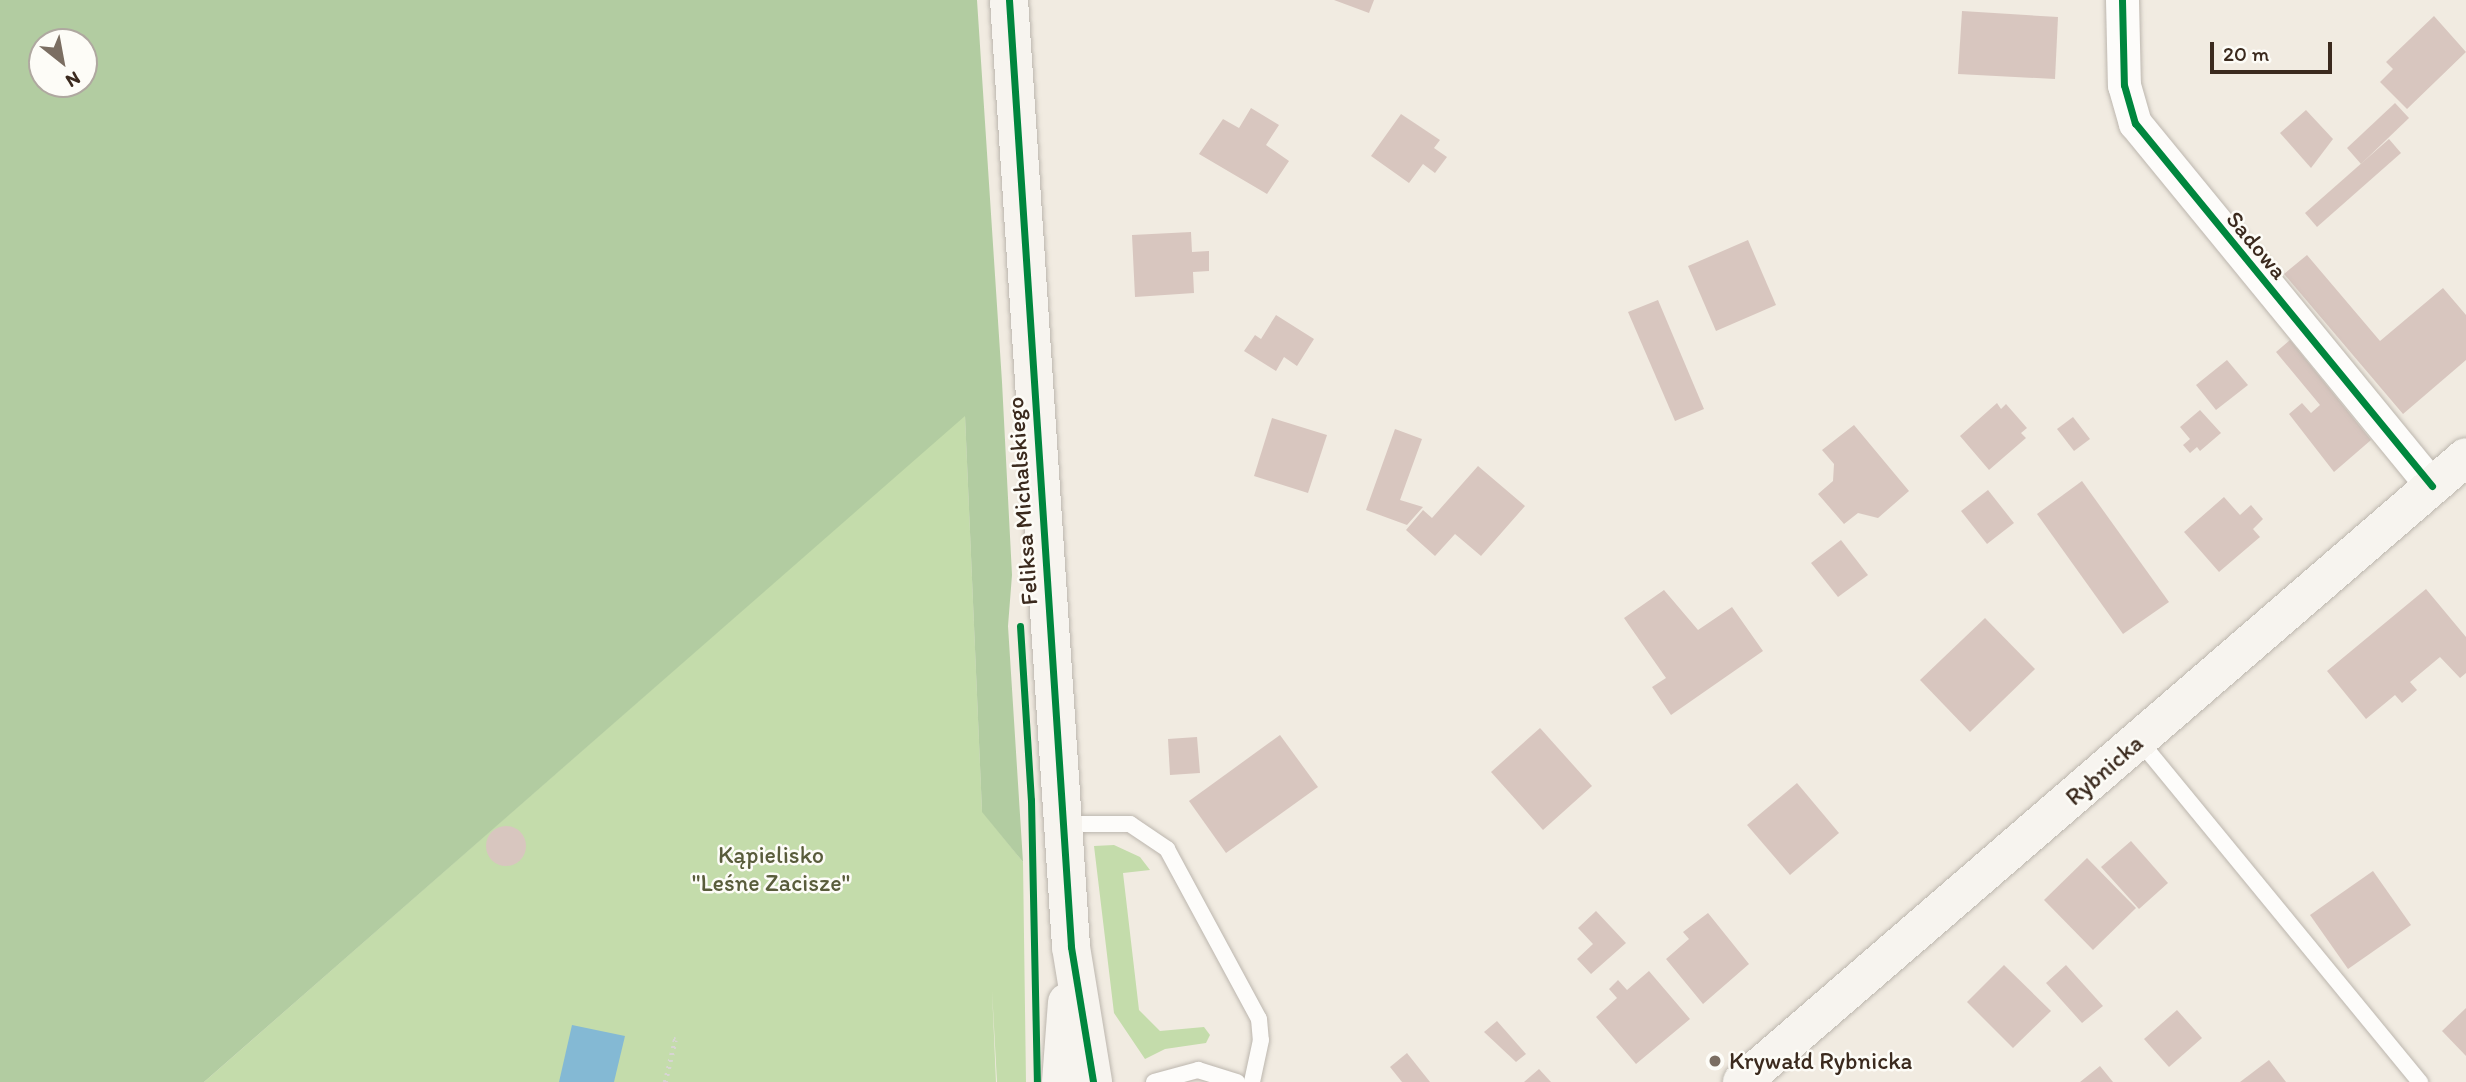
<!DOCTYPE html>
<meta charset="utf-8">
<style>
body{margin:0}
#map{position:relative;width:2466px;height:1082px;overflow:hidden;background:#f1ebe1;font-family:Itim,sans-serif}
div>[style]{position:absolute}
.green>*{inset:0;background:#c4dcab}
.forest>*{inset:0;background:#b2cca1}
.water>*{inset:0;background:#84b9d4}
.building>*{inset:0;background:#d8c6bf}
.round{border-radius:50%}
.path>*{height:4.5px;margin-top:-2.25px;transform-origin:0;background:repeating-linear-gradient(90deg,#d7d5d2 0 2px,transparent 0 7px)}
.roads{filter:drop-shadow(0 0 2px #bcb6ae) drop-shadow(0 0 2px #bcb6ae)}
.lane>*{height:16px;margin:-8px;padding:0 8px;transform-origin:8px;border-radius:8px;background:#fdfcfa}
.street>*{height:33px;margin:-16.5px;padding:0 16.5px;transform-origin:16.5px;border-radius:16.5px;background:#fdfcfa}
.secondary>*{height:38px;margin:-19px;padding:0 19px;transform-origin:19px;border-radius:19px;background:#f7f4ef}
.cycleway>*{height:7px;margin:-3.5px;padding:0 3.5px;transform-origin:3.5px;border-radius:3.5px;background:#00873e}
.dots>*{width:19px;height:19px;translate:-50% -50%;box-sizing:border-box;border:4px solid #fdfcf7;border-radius:50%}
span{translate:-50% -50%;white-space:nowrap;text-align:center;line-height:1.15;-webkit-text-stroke:5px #fdfcf7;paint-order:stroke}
.street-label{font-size:24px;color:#3b2a1e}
.park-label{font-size:24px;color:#595c3b}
.poi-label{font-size:24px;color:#3b2a1e}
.left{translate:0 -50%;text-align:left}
.north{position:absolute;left:28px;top:28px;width:70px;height:70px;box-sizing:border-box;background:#fdfcf7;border:2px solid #afa8a0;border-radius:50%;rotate:149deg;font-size:19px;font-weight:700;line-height:28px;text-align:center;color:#3b2a1e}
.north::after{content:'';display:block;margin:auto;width:24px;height:32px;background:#7b6e62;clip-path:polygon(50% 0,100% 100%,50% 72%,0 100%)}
.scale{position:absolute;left:2210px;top:42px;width:122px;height:32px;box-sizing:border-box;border:4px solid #3b2a1e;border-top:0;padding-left:9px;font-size:21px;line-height:24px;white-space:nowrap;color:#3b2a1e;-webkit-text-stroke:5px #fdfcf7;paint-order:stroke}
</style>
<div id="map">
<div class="green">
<div style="clip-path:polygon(965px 415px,982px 811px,1023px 862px,1026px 1082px,997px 1082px,992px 990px,996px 1082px,204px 1082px)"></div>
<div style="clip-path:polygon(1114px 845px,1140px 857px,1150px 870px,1123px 873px,1139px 1010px,1160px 1031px,1204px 1027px,1210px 1035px,1206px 1043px,1165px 1049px,1145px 1059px,1114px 1013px,1094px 846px)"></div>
</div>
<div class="forest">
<div style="clip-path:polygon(evenodd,0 0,977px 0,1002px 382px,1012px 575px,1008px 626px,1023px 862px,982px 812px,965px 416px,204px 1082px,0 1082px,0 0,84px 42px,84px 84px,42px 84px,42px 42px,84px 42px)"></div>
</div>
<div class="water">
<div style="clip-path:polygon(572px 1025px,625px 1036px,614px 1082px,559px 1082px)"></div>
</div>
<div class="building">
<div style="clip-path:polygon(1334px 0,1374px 0,1369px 13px)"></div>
<div style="clip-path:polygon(1962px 11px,2058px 17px,2055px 79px,1958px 74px)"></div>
<div style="clip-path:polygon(2434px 16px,2466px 52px,2407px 109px,2380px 82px,2393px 69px,2386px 62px)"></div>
<div style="clip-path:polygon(2395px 103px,2409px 118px,2361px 164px,2347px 148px)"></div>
<div style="clip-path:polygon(1251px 108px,1279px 125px,1266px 145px,1289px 161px,1267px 194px,1199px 154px,1223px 119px,1239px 128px)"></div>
<div style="clip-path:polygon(2306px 110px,2333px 139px,2311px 168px,2280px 133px)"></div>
<div style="clip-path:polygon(1401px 114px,1440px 140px,1434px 148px,1447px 157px,1435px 173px,1423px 164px,1409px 183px,1371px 156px)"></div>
<div style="clip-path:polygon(2389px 139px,2401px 153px,2317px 227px,2305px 213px)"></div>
<div style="clip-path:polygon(1191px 232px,1192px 252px,1209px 251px,1209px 271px,1193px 272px,1194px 293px,1135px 297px,1132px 235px)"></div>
<div style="clip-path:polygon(1748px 240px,1776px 305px,1716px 331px,1688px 266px)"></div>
<div style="clip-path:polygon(2307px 255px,2380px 341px,2443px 288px,2466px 315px,2466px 360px,2403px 414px,2284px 274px)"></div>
<div style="clip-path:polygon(1658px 300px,1704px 409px,1675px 421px,1628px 312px)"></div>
<div style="clip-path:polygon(1276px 315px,1314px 339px,1297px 366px,1284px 357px,1276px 371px,1244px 351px,1255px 335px,1261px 339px)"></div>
<div style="clip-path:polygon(2290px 340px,2371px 440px,2334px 472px,2289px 414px,2302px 403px,2311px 413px,2320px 405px,2276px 352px)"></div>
<div style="clip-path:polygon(2227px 360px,2248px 385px,2216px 410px,2196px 385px)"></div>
<div style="clip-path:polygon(1997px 403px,2001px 409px,2006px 404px,2027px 428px,2021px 433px,2026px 438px,1989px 470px,1960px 436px)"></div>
<div style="clip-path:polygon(2200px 410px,2221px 433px,2200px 451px,2197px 447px,2190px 453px,2183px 445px,2190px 439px,2180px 427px)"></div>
<div style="clip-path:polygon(2073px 417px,2090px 439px,2074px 451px,2057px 429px)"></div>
<div style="clip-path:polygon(1272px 418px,1327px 435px,1308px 493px,1254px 476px)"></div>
<div style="clip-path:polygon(1854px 425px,1909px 491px,1878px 518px,1858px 513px,1844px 524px,1818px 494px,1833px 481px,1834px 464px,1822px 450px)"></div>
<div style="clip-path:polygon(1395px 429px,1422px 439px,1400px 500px,1423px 507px,1407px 525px,1366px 510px)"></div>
<div style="clip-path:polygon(1478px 466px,1525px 506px,1481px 556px,1455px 534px,1435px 556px,1406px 530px,1423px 510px,1432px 518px)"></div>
<div style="clip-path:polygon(2082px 481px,2169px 602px,2123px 634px,2037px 514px)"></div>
<div style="clip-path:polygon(1988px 490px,2014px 523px,1987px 544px,1961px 511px)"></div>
<div style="clip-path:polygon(2224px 497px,2240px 515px,2251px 505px,2263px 519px,2253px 529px,2260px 537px,2219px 572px,2184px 532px)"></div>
<div style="clip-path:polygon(1841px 540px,1868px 575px,1838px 597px,1811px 563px)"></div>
<div style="clip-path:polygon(2426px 589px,2466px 637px,2466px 673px,2460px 678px,2440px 657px,2410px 682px,2417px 690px,2402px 703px,2395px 695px,2366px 719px,2327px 671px)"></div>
<div style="clip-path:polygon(1664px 590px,1698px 630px,1732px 607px,1763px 651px,1671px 715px,1652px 687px,1666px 678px,1624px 618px)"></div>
<div style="clip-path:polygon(1985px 618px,2035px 669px,1970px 732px,1920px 680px)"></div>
<div style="clip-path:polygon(1540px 728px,1592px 786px,1543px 830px,1491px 772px)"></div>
<div style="clip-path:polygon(1280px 735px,1318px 787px,1226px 853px,1189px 801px)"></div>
<div style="clip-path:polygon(1197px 737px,1200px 773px,1170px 775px,1168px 739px)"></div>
<div style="clip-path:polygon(1797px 783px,1839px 833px,1790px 875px,1747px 825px)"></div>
<div class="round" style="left:486px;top:826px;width:40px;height:40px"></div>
<div style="clip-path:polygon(2131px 841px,2168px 883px,2139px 909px,2101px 867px)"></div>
<div style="clip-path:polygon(2087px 858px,2136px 908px,2093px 950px,2044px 900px)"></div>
<div style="clip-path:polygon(2373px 871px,2411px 925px,2348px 969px,2310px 915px)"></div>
<div style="clip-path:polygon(1596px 911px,1626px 943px,1591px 974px,1577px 959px,1593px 944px,1578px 928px)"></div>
<div style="clip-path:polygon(1708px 913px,1749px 964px,1703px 1004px,1666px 959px,1689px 939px,1683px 932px)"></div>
<div style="clip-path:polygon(2004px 965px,2051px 1011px,2013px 1048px,1967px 1002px)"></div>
<div style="clip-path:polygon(2066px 965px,2103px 1006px,2082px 1023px,2046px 983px)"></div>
<div style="clip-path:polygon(1649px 971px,1690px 1019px,1636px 1064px,1596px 1017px,1617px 998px,1609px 989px,1618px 980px,1627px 990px)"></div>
<div style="clip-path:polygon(2466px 1008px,2466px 1056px,2442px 1031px)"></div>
<div style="clip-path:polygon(2177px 1010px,2202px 1038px,2169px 1067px,2144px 1039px)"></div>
<div style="clip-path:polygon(1497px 1021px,1526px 1054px,1516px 1062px,1484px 1032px)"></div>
<div style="clip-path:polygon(1407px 1053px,1430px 1082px,1402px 1082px,1390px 1067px)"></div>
<div style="clip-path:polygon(2269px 1060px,2286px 1082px,2240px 1082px)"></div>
<div style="clip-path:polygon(2100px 1066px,2113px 1082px,2080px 1082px)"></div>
<div style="clip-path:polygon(1539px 1069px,1551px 1082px,1524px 1082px)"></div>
</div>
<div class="path">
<div style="left:665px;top:1082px;width:43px;rotate:-76.6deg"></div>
<div style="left:675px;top:1040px;width:5px;rotate:-158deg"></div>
</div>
<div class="roads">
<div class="lane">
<div style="left:2139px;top:740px;width:443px;rotate:50.6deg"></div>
<div style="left:1063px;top:824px;width:67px"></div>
<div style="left:1130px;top:824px;width:45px;rotate:34deg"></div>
<div style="left:1167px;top:849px;width:193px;rotate:61.6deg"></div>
<div style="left:1259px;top:1019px;width:21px;rotate:85deg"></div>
<div style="left:1261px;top:1040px;width:43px;rotate:102.1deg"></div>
<div style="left:1154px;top:1082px;width:46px;rotate:-15.3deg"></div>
<div style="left:1198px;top:1070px;width:41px;rotate:17.1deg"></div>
</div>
<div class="street">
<div style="left:2122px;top:0;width:85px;rotate:88.7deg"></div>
<div style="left:2124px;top:85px;width:40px;rotate:74deg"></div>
<div style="left:2135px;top:123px;width:469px;rotate:50.7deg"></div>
</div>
<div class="secondary">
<div style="left:1009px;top:0;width:949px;rotate:86.25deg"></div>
<div style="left:1071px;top:947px;width:137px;rotate:80.7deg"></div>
<div style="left:1061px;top:1082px;width:80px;rotate:-85.7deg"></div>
<div style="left:1742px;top:1082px;width:956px;rotate:-40.8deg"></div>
</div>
</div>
<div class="cycleway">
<div style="left:1009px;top:0;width:949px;rotate:86.25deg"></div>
<div style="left:1071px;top:947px;width:137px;rotate:80.7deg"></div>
<div style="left:2122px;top:0;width:85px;rotate:88.7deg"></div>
<div style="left:2124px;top:85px;width:40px;rotate:74deg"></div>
<div style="left:2135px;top:123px;width:469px;rotate:50.7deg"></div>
<div style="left:1020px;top:626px;width:174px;rotate:86.4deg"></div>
<div style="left:1031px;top:800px;width:282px;rotate:88.8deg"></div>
</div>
<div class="dots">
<div style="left:1715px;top:1061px;background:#7b6e62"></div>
</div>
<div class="street-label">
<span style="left:2257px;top:245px;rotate:50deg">Sadowa</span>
<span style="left:1022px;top:501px;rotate:-94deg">Feliksa Michalskiego</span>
<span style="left:2104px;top:770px;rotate:-41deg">Rybnicka</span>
</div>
<div class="park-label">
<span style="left:771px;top:869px">Kąpielisko<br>"Leśne Zacisze"</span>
</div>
<div class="poi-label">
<span class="left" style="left:1729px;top:1061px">Krywałd Rybnicka</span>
</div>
<div class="north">N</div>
<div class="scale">20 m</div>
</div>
